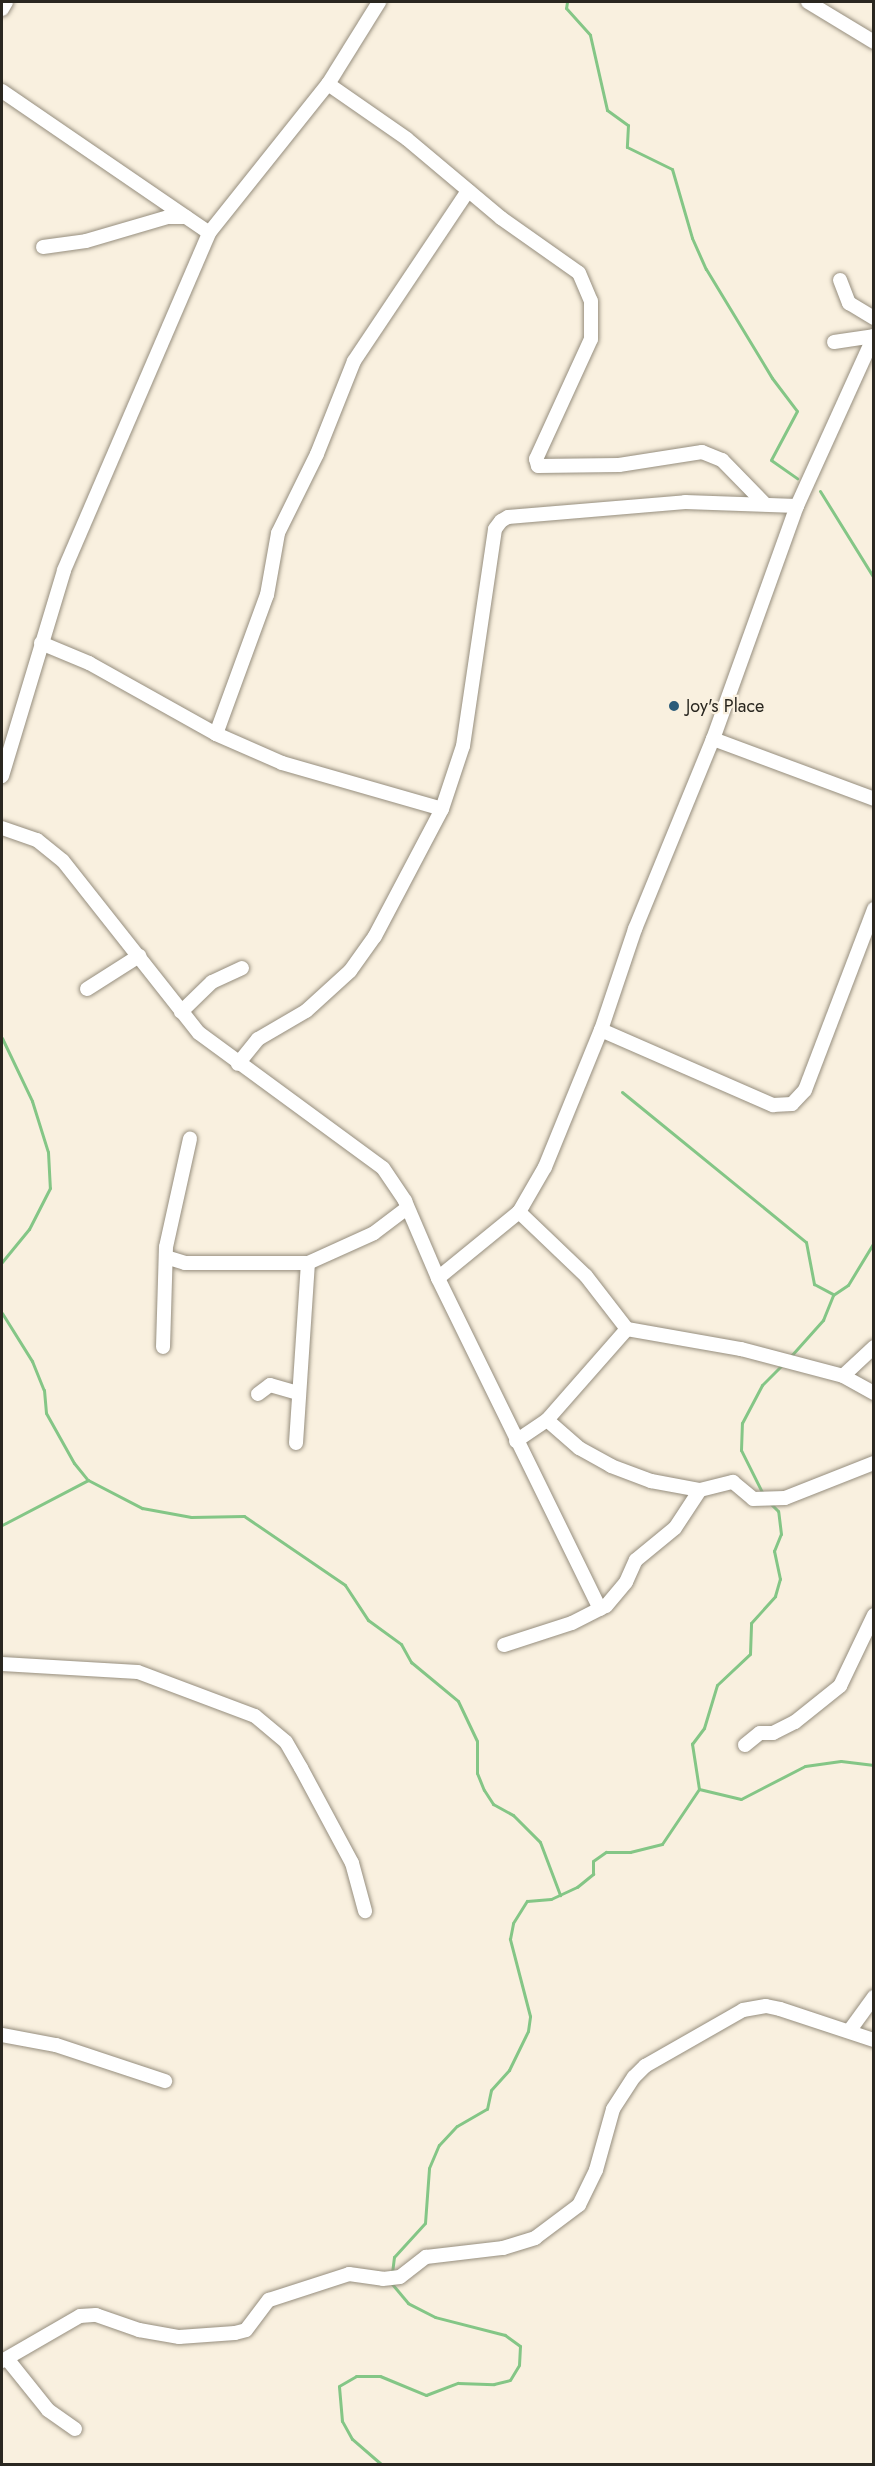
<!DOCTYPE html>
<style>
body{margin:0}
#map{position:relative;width:875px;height:2466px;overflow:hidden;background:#f9f0df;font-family:Jost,sans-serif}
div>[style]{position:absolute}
.stream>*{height:3px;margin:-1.5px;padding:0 1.5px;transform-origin:1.5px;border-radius:1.5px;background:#84c686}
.roads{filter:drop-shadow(0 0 2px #968e7e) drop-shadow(0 0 2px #968e7e)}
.street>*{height:14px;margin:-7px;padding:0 7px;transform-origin:7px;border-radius:7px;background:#fff}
.dots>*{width:16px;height:16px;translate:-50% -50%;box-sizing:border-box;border:3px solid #f9f0df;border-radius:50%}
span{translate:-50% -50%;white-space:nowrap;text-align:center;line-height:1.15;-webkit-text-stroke:4.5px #f9f0df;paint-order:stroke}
.poi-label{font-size:18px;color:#2a2720}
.left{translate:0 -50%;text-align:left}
.frame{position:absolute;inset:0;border:3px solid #2a2720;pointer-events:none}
</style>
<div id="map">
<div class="stream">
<div style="left:567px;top:2px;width:6px;rotate:99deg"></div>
<div style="left:566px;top:8px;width:36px;rotate:48deg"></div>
<div style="left:590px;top:35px;width:77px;rotate:77.2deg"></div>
<div style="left:607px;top:110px;width:26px;rotate:36deg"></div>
<div style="left:628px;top:125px;width:22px;rotate:93deg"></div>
<div style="left:627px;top:147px;width:50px;rotate:26.1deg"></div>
<div style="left:672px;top:169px;width:72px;rotate:73.8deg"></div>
<div style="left:692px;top:238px;width:34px;rotate:66deg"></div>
<div style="left:706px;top:269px;width:127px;rotate:58.8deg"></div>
<div style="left:772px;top:378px;width:41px;rotate:52.9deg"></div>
<div style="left:797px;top:411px;width:55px;rotate:118deg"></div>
<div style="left:771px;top:460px;width:32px;rotate:35deg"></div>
<div style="left:820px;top:491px;width:102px;rotate:58.2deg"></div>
<div style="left:2px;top:1038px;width:70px;rotate:64.5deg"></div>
<div style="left:32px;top:1101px;width:53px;rotate:72.6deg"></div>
<div style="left:48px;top:1152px;width:36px;rotate:87deg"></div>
<div style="left:50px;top:1188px;width:46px;rotate:117.1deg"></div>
<div style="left:29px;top:1229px;width:43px;rotate:129.3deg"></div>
<div style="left:622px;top:1092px;width:237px;rotate:39.2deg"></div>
<div style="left:806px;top:1242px;width:43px;rotate:79.2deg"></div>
<div style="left:814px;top:1284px;width:21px;rotate:28deg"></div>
<div style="left:2px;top:1313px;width:57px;rotate:58deg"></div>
<div style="left:32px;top:1361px;width:31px;rotate:68deg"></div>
<div style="left:44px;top:1390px;width:23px;rotate:85deg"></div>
<div style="left:46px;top:1413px;width:57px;rotate:60.8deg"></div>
<div style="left:74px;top:1463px;width:22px;rotate:51deg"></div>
<div style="left:88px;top:1480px;width:61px;rotate:27.4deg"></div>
<div style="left:142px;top:1508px;width:50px;rotate:10.4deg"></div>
<div style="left:191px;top:1517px;width:53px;rotate:-1.1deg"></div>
<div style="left:244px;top:1516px;width:122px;rotate:34.3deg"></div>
<div style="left:345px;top:1585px;width:42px;rotate:56.7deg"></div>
<div style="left:368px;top:1620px;width:41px;rotate:36deg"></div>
<div style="left:401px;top:1644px;width:21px;rotate:61deg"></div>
<div style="left:411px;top:1662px;width:61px;rotate:39.7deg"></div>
<div style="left:458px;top:1701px;width:44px;rotate:64.6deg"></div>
<div style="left:477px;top:1741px;width:32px;rotate:90deg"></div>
<div style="left:477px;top:1773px;width:18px;rotate:68deg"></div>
<div style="left:484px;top:1790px;width:17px;rotate:57deg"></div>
<div style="left:493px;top:1804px;width:23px;rotate:29deg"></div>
<div style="left:513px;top:1815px;width:38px;rotate:45deg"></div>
<div style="left:540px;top:1842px;width:57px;rotate:69.3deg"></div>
<div style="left:790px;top:1357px;width:50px;rotate:-48.3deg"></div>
<div style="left:823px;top:1320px;width:27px;rotate:-68deg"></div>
<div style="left:833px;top:1295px;width:18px;rotate:-34deg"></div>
<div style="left:848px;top:1285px;width:50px;rotate:-58.8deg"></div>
<div style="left:763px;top:1494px;width:49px;rotate:-116.6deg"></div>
<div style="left:741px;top:1450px;width:27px;rotate:-88deg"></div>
<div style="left:742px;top:1423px;width:43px;rotate:-62.2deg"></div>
<div style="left:762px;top:1385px;width:30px;rotate:-45deg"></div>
<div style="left:2px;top:1525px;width:97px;rotate:-27.6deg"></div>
<div style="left:699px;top:1789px;width:46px;rotate:-98.8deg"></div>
<div style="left:692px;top:1744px;width:20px;rotate:-53deg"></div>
<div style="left:704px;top:1728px;width:45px;rotate:-73.2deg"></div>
<div style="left:717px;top:1685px;width:45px;rotate:-43.2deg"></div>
<div style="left:750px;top:1654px;width:31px;rotate:-88deg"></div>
<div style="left:751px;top:1623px;width:36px;rotate:-48deg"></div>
<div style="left:775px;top:1596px;width:18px;rotate:-74deg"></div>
<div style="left:780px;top:1579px;width:29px;rotate:-102deg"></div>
<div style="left:774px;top:1551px;width:18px;rotate:-68deg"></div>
<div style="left:781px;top:1534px;width:23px;rotate:-97deg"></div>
<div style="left:778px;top:1511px;width:10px;rotate:-135deg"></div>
<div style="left:392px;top:2273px;width:16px;rotate:-83deg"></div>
<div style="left:394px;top:2257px;width:46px;rotate:-47.6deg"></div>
<div style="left:425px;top:2223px;width:55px;rotate:-85.8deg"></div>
<div style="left:429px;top:2168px;width:25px;rotate:-67deg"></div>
<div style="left:439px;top:2145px;width:26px;rotate:-47deg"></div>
<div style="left:457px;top:2126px;width:34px;rotate:-30deg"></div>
<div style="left:487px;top:2109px;width:19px;rotate:-78deg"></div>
<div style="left:491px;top:2090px;width:27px;rotate:-48deg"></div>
<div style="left:509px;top:2070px;width:43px;rotate:-64deg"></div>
<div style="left:528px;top:2031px;width:15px;rotate:-82deg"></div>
<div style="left:530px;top:2016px;width:80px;rotate:-104.6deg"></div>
<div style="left:510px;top:1939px;width:16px;rotate:-79deg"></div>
<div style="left:513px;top:1923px;width:26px;rotate:-58deg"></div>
<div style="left:527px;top:1901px;width:24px;rotate:-5deg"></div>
<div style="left:551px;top:1899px;width:29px;rotate:-25deg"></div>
<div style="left:577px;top:1887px;width:21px;rotate:-39deg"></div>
<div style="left:593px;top:1874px;width:13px;rotate:-90deg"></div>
<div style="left:593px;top:1861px;width:16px;rotate:-35deg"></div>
<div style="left:606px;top:1852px;width:24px"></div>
<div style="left:630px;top:1852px;width:33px;rotate:-14deg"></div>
<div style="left:662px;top:1844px;width:66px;rotate:-56.1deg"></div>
<div style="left:699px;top:1789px;width:43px;rotate:13.4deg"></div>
<div style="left:741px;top:1799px;width:72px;rotate:-27.3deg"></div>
<div style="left:805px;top:1766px;width:36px;rotate:-8deg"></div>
<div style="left:841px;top:1761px;width:33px;rotate:7deg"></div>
<div style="left:381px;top:2464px;width:38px;rotate:-139deg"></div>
<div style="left:352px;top:2439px;width:21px;rotate:-119deg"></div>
<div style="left:342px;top:2421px;width:35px;rotate:-95deg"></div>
<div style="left:339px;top:2386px;width:20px;rotate:-30deg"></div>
<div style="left:356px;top:2376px;width:24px"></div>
<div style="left:380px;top:2376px;width:50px;rotate:22.4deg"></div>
<div style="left:426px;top:2395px;width:34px;rotate:-21deg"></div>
<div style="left:458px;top:2383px;width:36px;rotate:2deg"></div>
<div style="left:494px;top:2384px;width:16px;rotate:-14deg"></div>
<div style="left:510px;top:2380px;width:17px;rotate:-59deg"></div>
<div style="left:519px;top:2365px;width:19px;rotate:-87deg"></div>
<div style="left:520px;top:2346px;width:19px;rotate:-144deg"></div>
<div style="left:505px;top:2335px;width:72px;rotate:-165.6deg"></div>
<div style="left:435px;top:2317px;width:30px;rotate:-153deg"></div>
<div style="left:408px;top:2303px;width:26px;rotate:-130deg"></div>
</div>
<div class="roads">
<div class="street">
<div style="left:808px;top:2px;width:77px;rotate:31.2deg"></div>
<div style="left:2px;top:9px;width:8px;rotate:-60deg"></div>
<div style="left:328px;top:84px;width:97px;rotate:-58.1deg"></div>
<div style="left:2px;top:91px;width:251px;rotate:34.4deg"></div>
<div style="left:43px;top:247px;width:43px;rotate:-7.9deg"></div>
<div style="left:86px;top:241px;width:85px;rotate:-16.3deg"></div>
<div style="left:168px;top:217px;width:18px"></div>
<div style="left:840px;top:280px;width:25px;rotate:69deg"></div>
<div style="left:849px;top:303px;width:29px;rotate:31deg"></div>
<div style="left:834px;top:342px;width:40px;rotate:-8.5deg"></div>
<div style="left:41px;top:643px;width:52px;rotate:22.6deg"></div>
<div style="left:89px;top:663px;width:145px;rotate:29.2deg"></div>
<div style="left:216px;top:734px;width:72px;rotate:23.7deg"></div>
<div style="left:282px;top:763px;width:166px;rotate:16deg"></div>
<div style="left:442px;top:809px;width:144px;rotate:117.8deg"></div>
<div style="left:375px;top:936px;width:43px;rotate:125.5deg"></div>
<div style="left:350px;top:971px;width:59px;rotate:137.7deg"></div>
<div style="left:306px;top:1011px;width:56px;rotate:149.7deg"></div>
<div style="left:258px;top:1039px;width:32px;rotate:129deg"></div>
<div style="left:216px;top:734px;width:148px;rotate:-69.9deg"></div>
<div style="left:267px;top:595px;width:63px;rotate:-79.9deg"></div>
<div style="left:278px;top:533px;width:88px;rotate:-63.7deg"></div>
<div style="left:317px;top:454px;width:100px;rotate:-68.3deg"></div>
<div style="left:354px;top:361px;width:205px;rotate:-56.2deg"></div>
<div style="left:713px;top:739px;width:172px;rotate:20.4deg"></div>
<div style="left:2px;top:776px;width:215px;rotate:-73.2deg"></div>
<div style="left:64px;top:570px;width:367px;rotate:-66.7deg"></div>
<div style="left:209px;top:233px;width:191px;rotate:-51.4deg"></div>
<div style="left:328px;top:84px;width:96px;rotate:34.8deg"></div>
<div style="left:407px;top:139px;width:123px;rotate:40deg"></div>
<div style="left:501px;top:218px;width:95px;rotate:35.2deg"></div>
<div style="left:579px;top:273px;width:30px;rotate:67deg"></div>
<div style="left:591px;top:301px;width:38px;rotate:90deg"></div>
<div style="left:591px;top:339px;width:132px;rotate:114.6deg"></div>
<div style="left:536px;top:459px;width:7px;rotate:74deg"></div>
<div style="left:538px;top:466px;width:81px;rotate:-0.7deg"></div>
<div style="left:619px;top:465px;width:84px;rotate:-8.9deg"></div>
<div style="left:702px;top:452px;width:22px;rotate:22deg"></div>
<div style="left:722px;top:460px;width:62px;rotate:45.7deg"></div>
<div style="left:442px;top:809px;width:66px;rotate:-71.6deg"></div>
<div style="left:463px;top:746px;width:219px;rotate:-81.6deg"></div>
<div style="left:495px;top:529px;width:10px;rotate:-53deg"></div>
<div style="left:501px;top:521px;width:8px;rotate:-30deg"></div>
<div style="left:508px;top:517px;width:178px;rotate:-4.8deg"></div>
<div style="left:685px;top:502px;width:112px;rotate:2deg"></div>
<div style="left:2px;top:828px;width:37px;rotate:19deg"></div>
<div style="left:37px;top:840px;width:33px;rotate:39deg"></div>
<div style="left:63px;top:861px;width:219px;rotate:51.7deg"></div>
<div style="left:199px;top:1033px;width:228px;rotate:36.3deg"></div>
<div style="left:383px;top:1168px;width:40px;rotate:56deg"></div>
<div style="left:405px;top:1201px;width:84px;rotate:66.8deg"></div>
<div style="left:87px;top:989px;width:62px;rotate:-32.4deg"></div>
<div style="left:181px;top:1012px;width:43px;rotate:-44.1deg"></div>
<div style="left:212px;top:982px;width:33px;rotate:-25deg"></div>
<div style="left:601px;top:1030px;width:188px;rotate:23.6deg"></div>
<div style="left:773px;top:1105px;width:19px;rotate:-3deg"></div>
<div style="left:792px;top:1104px;width:19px;rotate:-47deg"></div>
<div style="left:805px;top:1090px;width:194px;rotate:-69.1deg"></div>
<div style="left:169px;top:1258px;width:17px;rotate:17deg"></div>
<div style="left:185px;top:1263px;width:123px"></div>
<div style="left:308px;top:1263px;width:72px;rotate:-24.4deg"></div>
<div style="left:374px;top:1233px;width:41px;rotate:-37.1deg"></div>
<div style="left:627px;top:1329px;width:116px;rotate:10deg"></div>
<div style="left:741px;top:1349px;width:106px;rotate:14.8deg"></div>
<div style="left:163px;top:1347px;width:100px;rotate:-88.3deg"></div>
<div style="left:166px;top:1247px;width:111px;rotate:-77.5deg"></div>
<div style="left:874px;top:1347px;width:42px;rotate:136.9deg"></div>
<div style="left:843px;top:1376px;width:35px;rotate:29deg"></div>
<div style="left:258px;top:1394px;width:15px;rotate:-37deg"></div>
<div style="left:270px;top:1385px;width:29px;rotate:16deg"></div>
<div style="left:547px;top:1420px;width:43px;rotate:41.2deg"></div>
<div style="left:579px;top:1448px;width:37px;rotate:29deg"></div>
<div style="left:611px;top:1466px;width:43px;rotate:20.6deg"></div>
<div style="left:651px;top:1481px;width:50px;rotate:10.4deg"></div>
<div style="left:700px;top:1490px;width:34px;rotate:-14deg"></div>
<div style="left:733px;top:1482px;width:26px;rotate:40deg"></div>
<div style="left:753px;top:1499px;width:32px;rotate:-2deg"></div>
<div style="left:785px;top:1498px;width:96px;rotate:-21.5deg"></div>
<div style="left:516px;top:1441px;width:37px;rotate:-34deg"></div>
<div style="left:547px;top:1420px;width:121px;rotate:-48.7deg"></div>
<div style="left:627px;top:1329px;width:67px;rotate:-127.7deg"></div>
<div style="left:586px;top:1276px;width:93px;rotate:-136.3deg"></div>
<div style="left:296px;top:1443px;width:180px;rotate:-86.2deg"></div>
<div style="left:600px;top:1609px;width:369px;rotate:-116.1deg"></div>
<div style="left:438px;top:1278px;width:104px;rotate:-39.2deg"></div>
<div style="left:519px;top:1212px;width:52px;rotate:-60deg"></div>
<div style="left:545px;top:1167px;width:148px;rotate:-67.8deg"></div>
<div style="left:601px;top:1030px;width:107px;rotate:-71.4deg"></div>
<div style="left:635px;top:929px;width:205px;rotate:-67.7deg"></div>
<div style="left:713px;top:739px;width:248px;rotate:-70.2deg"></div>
<div style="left:797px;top:506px;width:187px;rotate:-65.6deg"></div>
<div style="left:504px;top:1645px;width:71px;rotate:-17.9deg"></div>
<div style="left:572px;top:1623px;width:38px;rotate:-27deg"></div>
<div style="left:606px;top:1606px;width:31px;rotate:-50deg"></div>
<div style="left:626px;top:1582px;width:24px;rotate:-66deg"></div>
<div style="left:636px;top:1560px;width:50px;rotate:-39.4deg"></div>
<div style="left:675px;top:1528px;width:45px;rotate:-56.7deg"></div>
<div style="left:2px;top:1664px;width:136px;rotate:3.4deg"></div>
<div style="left:138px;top:1672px;width:125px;rotate:20.6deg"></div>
<div style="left:255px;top:1716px;width:40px;rotate:40deg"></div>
<div style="left:286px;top:1742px;width:30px;rotate:60deg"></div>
<div style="left:301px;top:1768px;width:108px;rotate:61.8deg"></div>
<div style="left:352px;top:1863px;width:50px;rotate:74.8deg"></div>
<div style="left:745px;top:1745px;width:19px;rotate:-39deg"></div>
<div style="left:760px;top:1733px;width:13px"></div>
<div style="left:773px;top:1733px;width:25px;rotate:-27deg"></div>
<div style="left:795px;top:1722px;width:58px;rotate:-38.7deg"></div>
<div style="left:840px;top:1686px;width:79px;rotate:-64.4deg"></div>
<div style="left:850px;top:2030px;width:41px;rotate:-54deg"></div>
<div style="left:2px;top:2035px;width:55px;rotate:10.5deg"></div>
<div style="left:56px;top:2045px;width:115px;rotate:18.3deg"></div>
<div style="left:8px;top:2360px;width:64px;rotate:51.3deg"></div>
<div style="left:48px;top:2410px;width:33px;rotate:35deg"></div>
<div style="left:2px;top:2361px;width:90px;rotate:-30deg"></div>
<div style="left:80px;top:2316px;width:16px;rotate:-4deg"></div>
<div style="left:96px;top:2315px;width:46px;rotate:19.2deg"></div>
<div style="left:139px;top:2330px;width:41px;rotate:9.9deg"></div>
<div style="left:179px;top:2337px;width:56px;rotate:-4.1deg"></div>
<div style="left:235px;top:2333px;width:11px;rotate:-15deg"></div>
<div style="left:246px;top:2330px;width:38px;rotate:-53deg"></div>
<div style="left:269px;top:2300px;width:84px;rotate:-18deg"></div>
<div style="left:349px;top:2274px;width:34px;rotate:8deg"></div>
<div style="left:383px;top:2279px;width:17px;rotate:-7deg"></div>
<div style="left:400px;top:2277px;width:33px;rotate:-38deg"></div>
<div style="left:426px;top:2257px;width:78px;rotate:-6.7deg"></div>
<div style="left:503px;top:2248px;width:34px;rotate:-17deg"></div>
<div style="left:535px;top:2238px;width:55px;rotate:-36.9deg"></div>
<div style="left:579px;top:2205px;width:39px;rotate:-64deg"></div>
<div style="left:596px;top:2170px;width:63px;rotate:-74.4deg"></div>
<div style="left:613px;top:2109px;width:38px;rotate:-57deg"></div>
<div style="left:634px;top:2077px;width:16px;rotate:-45deg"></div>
<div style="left:645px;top:2066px;width:113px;rotate:-29.7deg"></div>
<div style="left:743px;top:2010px;width:23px;rotate:-10deg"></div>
<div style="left:766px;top:2006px;width:14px;rotate:12deg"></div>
<div style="left:780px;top:2009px;width:99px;rotate:18.3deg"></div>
</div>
</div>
<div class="dots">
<div style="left:674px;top:706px;background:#2a5b79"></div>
</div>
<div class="poi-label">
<span class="left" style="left:686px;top:706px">Joy's Place</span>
</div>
<div class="frame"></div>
</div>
